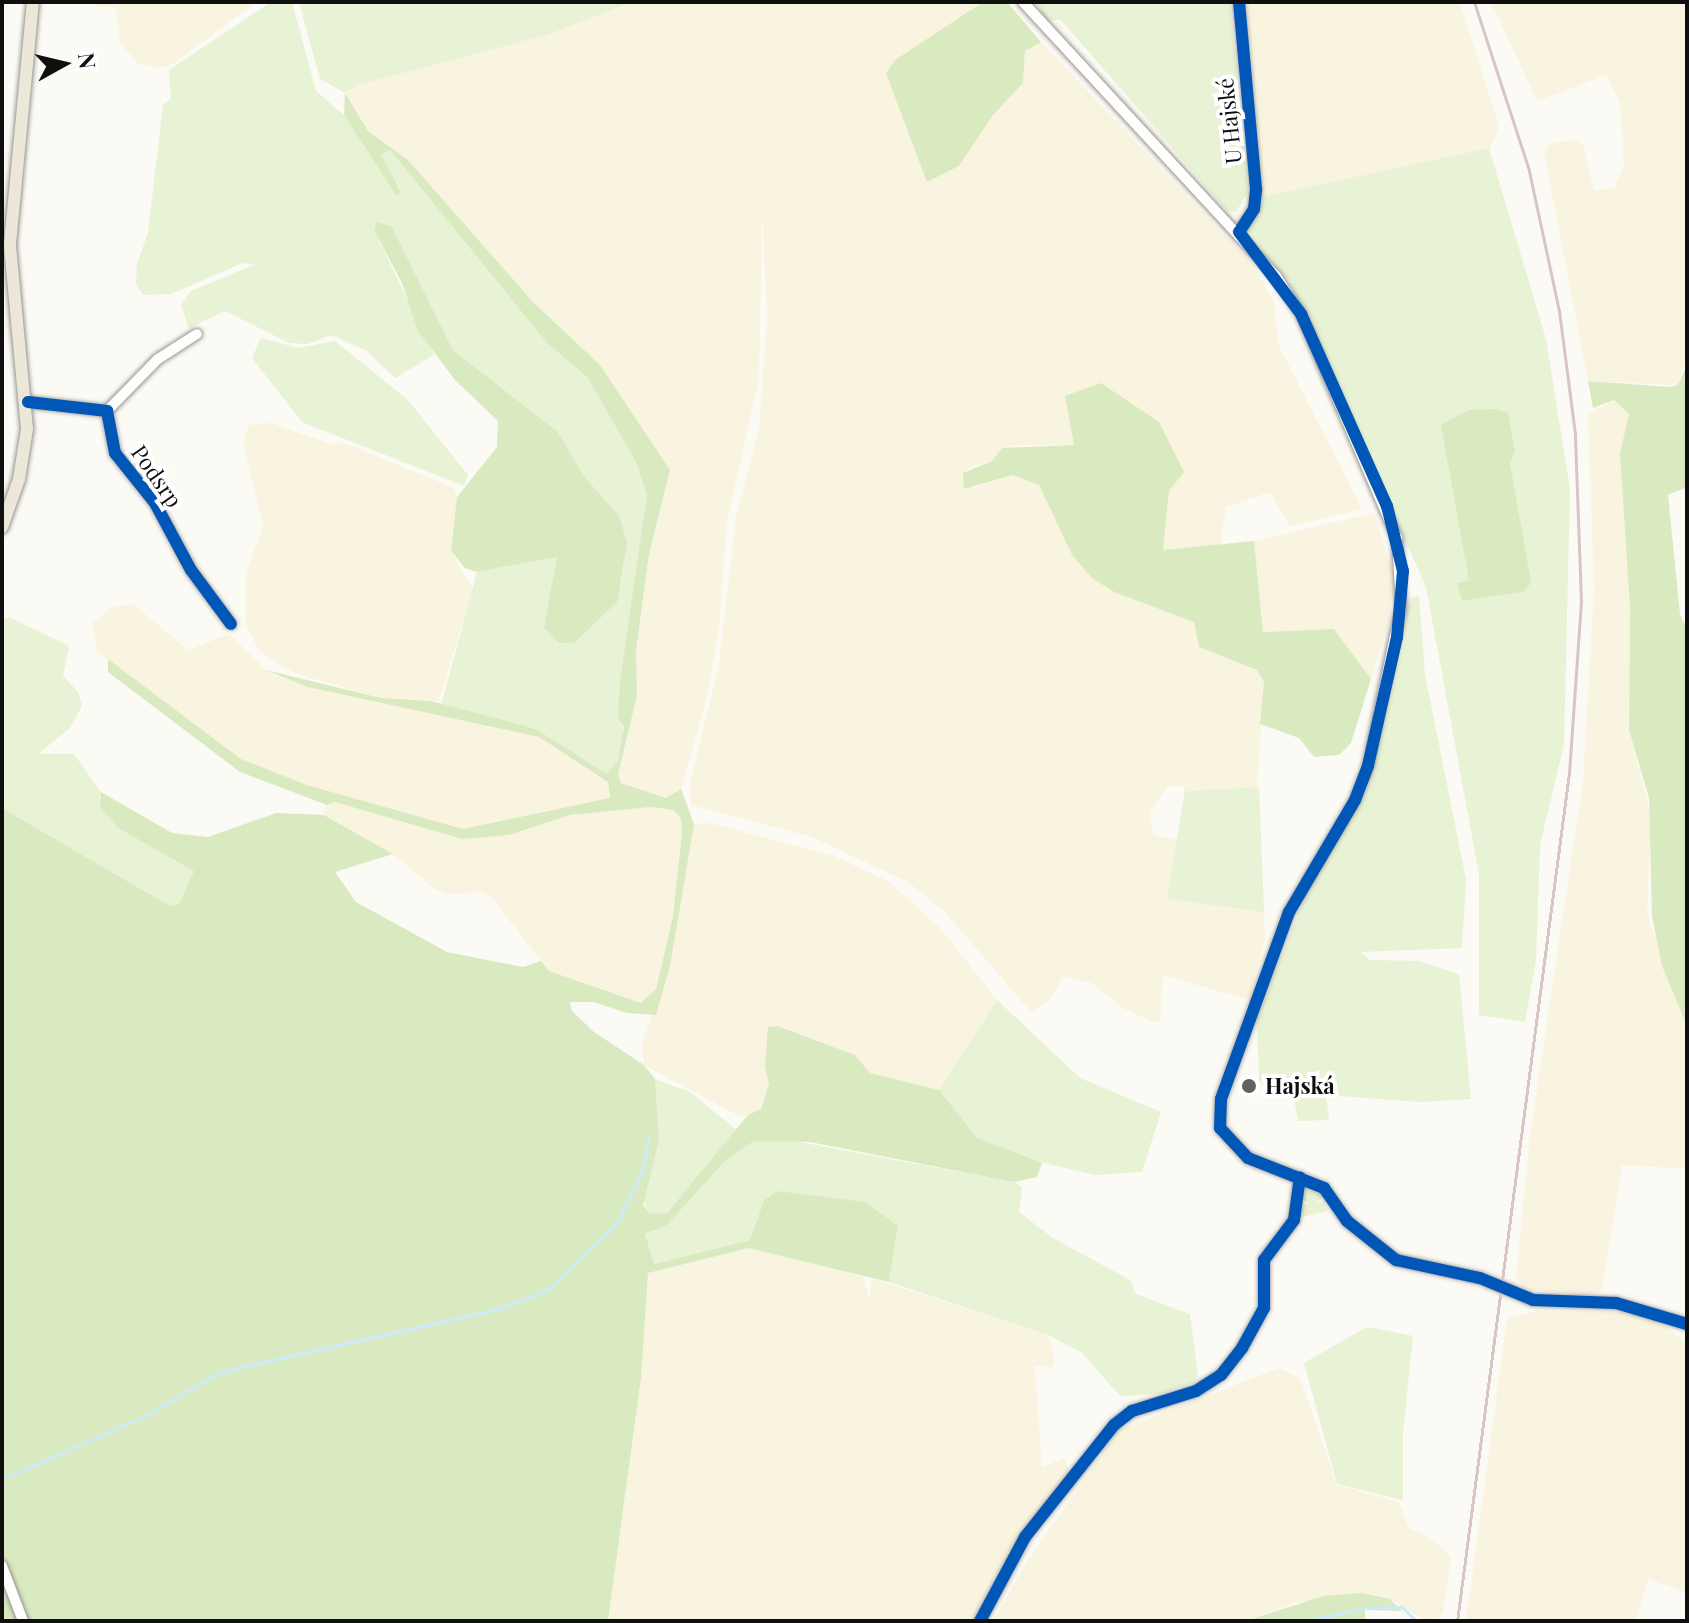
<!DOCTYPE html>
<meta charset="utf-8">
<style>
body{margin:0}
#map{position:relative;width:1689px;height:1623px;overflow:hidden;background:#fcfaf4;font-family:"Playfair Display",serif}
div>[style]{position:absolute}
.farmland>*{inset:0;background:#f9f4e0}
.green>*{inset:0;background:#e8f2d4}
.forest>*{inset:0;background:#d9eac1}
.stream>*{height:3px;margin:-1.5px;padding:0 1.5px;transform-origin:1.5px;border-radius:1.5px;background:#caebf7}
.roads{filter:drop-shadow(0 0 2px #969592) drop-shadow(0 0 2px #969592)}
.minor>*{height:10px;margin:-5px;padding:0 5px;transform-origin:5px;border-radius:5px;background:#fffefd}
.major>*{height:12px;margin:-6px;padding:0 6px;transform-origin:6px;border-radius:6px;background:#ede7da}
.rail>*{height:3px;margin:-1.5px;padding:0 1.5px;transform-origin:1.5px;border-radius:1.5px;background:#d9c4c6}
.cycleway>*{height:12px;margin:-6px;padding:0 6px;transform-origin:6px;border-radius:6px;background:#0057b8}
.dots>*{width:22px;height:22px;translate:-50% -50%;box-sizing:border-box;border:4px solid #fff;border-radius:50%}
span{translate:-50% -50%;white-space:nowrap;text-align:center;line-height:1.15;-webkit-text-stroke:8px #fff;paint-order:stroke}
.street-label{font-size:22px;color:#0f0f0f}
.poi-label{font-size:22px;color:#0f0f0f;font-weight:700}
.left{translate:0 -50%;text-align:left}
.frame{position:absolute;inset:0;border:4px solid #0f0f0f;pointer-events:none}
.north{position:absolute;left:24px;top:24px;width:80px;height:80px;-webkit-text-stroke:6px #fff;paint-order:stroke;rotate:82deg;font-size:22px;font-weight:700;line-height:32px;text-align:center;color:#0f0f0f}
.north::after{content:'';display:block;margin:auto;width:28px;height:36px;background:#0f0f0f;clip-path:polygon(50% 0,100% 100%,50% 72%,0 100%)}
</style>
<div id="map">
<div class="farmland">
<div style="clip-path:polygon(74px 2px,256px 2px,172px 65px,158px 68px,137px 63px,120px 42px,116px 8px)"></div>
<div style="clip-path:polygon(632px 2px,983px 2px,895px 60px,927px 181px,959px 165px,993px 115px,1023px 83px,1025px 51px,1041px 42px,1254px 266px,1274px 302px,1278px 344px,1362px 509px,1290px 526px,1270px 492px,1226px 507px,1220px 545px,1163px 550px,1169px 491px,1075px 445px,1012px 445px,992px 461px,968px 468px,971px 489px,1013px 475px,1039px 485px,1072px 555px,1092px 578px,1114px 592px,1194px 622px,1199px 647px,1257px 670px,1264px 681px,1257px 787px,1184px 791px,1184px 786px,1168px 786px,1150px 811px,1153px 835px,1177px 840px,1167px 899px,1264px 912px,1265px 939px,1249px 1000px,1163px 975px,1160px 1022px,1150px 1021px,1123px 1008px,1092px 983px,1063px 976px,1051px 999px,1031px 1012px,944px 911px,908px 882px,812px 837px,691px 805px,690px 783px,719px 665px,736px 517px,759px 429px,767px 317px,762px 210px,759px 378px,727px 522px,719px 629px,706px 701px,681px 789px,666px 798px,621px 783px,618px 774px,637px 696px,636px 651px,649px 554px,670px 470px,600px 365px,533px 302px,408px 160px,368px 131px,345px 93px,358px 85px,547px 35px)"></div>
<div style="clip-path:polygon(1247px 2px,1460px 2px,1499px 127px,1495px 138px,1489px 148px,1262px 197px)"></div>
<div style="clip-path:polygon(1491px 2px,1687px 2px,1687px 355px,1678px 385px,1588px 381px,1544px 152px,1551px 143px,1577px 139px,1584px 147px,1594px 191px,1615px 187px,1624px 166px,1620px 103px,1607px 75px,1537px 101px)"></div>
<div style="clip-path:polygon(1614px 400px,1629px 414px,1620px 453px,1630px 609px,1629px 730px,1651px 817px,1647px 914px,1687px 1026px,1687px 1169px,1622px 1165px,1602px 1290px,1591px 1295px,1525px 1289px,1516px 1278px,1530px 1136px,1583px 781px,1594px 589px,1588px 414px)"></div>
<div style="clip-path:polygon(271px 423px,331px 444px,344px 443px,454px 488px,459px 502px,451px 551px,473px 589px,439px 701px,381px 698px,294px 673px,260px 652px,246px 626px,246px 573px,263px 526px,243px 442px,249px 425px)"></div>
<div style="clip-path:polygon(1374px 513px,1391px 567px,1390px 620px,1371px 679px,1333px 629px,1263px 632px,1254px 541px)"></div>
<div style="clip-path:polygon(133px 604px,188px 650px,229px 634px,266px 670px,308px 687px,539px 737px,608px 782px,610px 799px,463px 829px,307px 785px,241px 759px,97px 651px,92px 623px,113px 607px)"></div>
<div style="clip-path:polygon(335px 802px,462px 839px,509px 835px,570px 815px,651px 807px,673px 810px,681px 818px,682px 832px,673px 916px,656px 989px,641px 1003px,549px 971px,492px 898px,483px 892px,446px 894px,435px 889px,393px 854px,324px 815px,326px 805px)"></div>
<div style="clip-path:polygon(710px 823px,834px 856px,888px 881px,941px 929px,997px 1000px,939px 1090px,870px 1073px,855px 1055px,777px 1026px,765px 1067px,769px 1084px,761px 1109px,748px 1115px,741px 1117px,644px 1065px,642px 1043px,670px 966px,691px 830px,694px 824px)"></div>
<div style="clip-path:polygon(749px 1248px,862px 1274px,870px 1302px,871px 1278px,1046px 1334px,1051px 1341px,1054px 1367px,1035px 1366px,1042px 1467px,1065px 1458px,1069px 1469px,1008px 1553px,972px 1621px,608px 1621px,641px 1378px,647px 1273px)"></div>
<div style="clip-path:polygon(1536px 1311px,1629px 1312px,1660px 1322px,1687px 1344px,1687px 1593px,1648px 1579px,1636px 1621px,1466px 1621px,1507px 1319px)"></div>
<div style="clip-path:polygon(1279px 1368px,1300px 1378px,1337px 1485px,1399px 1502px,1409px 1528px,1434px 1540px,1451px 1557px,1443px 1612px,1436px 1621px,1426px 1621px,1390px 1599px,1362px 1593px,1295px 1603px,1246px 1621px,993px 1621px,1028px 1560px,1119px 1430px)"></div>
</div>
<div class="green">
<div style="clip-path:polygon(271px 2px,292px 2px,316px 91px,344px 115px,396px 194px,401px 191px,381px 154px,390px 150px,548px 344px,587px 377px,636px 462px,647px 495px,630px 626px,622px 745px,613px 772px,607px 774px,536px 729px,441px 706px,477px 572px,557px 557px,560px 561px,619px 516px,583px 475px,558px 432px,453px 350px,392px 227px,374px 230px,434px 355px,395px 378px,367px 351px,332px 335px,307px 344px,289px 343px,225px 311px,189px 328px,181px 305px,191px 291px,256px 264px,243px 263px,171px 294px,143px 295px,136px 284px,137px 264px,148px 233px,163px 105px,171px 99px,169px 70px)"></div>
<div style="clip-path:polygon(299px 2px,632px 2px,547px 35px,358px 85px,345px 93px,320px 79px)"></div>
<div style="clip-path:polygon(1035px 2px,1230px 2px,1248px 192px,1236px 212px,1227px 211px,1061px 20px,1047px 21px)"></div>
<div style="clip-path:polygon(evenodd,1489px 148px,1546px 339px,1570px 489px,1564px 744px,1540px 845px,1536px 960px,1525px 1022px,1479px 1015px,1479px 874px,1426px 587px,1290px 281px,1250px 240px,1247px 230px,1262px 197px,1489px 148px,1496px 409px,1508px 414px,1515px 451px,1510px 463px,1523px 592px,1462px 601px,1457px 584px,1469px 580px,1496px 409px)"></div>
<div style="clip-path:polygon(261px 338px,298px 348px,335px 341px,407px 399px,468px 475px,464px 486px,302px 422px,252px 358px)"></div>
<div style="clip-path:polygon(1419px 596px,1425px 675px,1466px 880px,1462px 948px,1360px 952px,1370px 960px,1419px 961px,1459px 974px,1471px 1099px,1420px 1102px,1326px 1095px,1329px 1120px,1298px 1121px,1294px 1100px,1271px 1094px,1259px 1081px,1257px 1020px,1307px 892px,1367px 789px,1410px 598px)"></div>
<div style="clip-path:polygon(9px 617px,69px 646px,63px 676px,78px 692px,82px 706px,70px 728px,38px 754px,74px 754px,101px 792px,100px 807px,118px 828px,195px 871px,180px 903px,170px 906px,2px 808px,2px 621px)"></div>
<div style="clip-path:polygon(1259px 787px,1264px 912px,1167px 899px,1185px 791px)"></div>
<div style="clip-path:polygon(997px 1000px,1080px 1078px,1161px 1112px,1142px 1172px,1095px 1175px,1031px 1160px,977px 1138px,961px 1124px,939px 1090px)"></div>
<div style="clip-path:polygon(655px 1079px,690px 1092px,737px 1130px,667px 1213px,658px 1216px,649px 1214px,642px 1198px,659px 1140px)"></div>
<div style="clip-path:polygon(778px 1138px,1014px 1182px,1022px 1187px,1019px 1212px,1053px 1238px,1130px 1280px,1136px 1294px,1190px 1314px,1198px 1376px,1192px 1383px,1158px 1394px,1120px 1396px,1082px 1353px,1046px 1334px,889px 1282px,898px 1226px,800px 1195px,777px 1191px,764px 1200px,750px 1240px,653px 1264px,644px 1235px,667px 1225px,725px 1161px,754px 1141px)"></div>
<div style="clip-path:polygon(1301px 1188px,1318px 1193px,1322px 1197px,1316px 1203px,1323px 1202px,1327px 1211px,1298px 1218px,1299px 1208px,1308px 1203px,1300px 1197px)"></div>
<div style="clip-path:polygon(1367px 1327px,1413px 1336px,1403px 1433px,1403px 1500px,1337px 1484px,1304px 1363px)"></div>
</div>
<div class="forest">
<div style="clip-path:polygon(983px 2px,1007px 2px,1041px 42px,1025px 51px,1023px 83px,993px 115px,959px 166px,927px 182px,886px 73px,895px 60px)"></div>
<div style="clip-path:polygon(345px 93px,368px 131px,408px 160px,533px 302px,600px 365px,670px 470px,649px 554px,636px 651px,637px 696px,618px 774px,621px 783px,666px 798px,681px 789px,694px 824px,670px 966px,656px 1015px,627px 1013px,593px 1002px,570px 1002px,572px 1011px,594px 1032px,644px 1065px,655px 1079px,659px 1140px,643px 1205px,650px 1214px,667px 1213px,748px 1115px,761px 1109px,769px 1084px,765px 1067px,768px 1027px,777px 1026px,855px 1055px,870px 1073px,939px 1090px,977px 1138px,1042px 1163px,1037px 1177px,1014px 1182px,810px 1142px,754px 1141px,725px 1161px,667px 1225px,645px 1234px,654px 1264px,750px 1240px,764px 1200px,777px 1191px,865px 1202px,898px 1226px,889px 1282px,749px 1248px,648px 1273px,641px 1378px,608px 1621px,2px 1621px,2px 808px,170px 906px,180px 903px,194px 871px,118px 828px,100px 807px,101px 792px,172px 833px,208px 837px,276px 813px,324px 815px,393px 854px,335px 872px,356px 902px,447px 952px,523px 967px,541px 961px,549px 971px,641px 1003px,656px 989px,673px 916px,682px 832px,681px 818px,673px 810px,651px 807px,570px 815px,509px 835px,462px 839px,335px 802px,327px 805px,240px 772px,108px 672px,108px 659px,241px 759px,307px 785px,463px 829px,610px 798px,608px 782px,539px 737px,308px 687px,266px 670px,381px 698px,431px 701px,536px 729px,607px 774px,618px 760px,624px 727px,618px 718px,620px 682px,647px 495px,636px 462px,587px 377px,548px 344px,390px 150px,381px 154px,401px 192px,396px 195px,344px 115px)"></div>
<div style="clip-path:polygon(377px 222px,392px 227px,453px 350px,558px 432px,583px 475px,619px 516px,627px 542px,617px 602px,574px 643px,559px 643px,544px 628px,557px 557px,477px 572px,465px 568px,451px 551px,457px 497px,497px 447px,498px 421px,455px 380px,418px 331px,402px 283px,374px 230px)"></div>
<div style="clip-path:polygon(1687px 365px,1687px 487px,1668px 495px,1680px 614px,1687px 629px,1687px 1026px,1662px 966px,1652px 916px,1649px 798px,1629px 730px,1630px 609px,1620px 453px,1629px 414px,1614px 400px,1593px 408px,1588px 381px,1669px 387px,1678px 385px)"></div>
<div style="clip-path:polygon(1101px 383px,1159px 422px,1184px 472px,1169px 491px,1163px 550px,1254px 541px,1263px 632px,1334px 629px,1371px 679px,1351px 743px,1339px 755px,1314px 757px,1299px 738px,1260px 724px,1264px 682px,1257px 670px,1199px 647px,1194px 622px,1114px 592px,1092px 578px,1072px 555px,1039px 485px,1013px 475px,964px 489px,963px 473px,992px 461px,1002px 448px,1074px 445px,1065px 396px)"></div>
<div style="clip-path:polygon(1496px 409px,1508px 413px,1515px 451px,1510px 463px,1531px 583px,1523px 592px,1462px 601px,1457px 583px,1469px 580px,1441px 425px,1469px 410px)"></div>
<div style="clip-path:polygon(1362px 1593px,1390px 1599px,1402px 1611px,1365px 1610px,1365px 1621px,1246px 1621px,1323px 1596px)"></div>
</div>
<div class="stream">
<div style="left:2px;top:1479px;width:158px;rotate:-23.8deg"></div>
<div style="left:147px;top:1415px;width:85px;rotate:-30.5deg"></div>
<div style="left:220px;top:1372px;width:289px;rotate:-12.8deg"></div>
<div style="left:502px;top:1308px;width:51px;rotate:-22deg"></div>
<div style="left:549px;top:1289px;width:95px;rotate:-44.1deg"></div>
<div style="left:617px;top:1223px;width:59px;rotate:-63.9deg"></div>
<div style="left:643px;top:1170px;width:36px;rotate:-81deg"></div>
<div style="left:1306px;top:1621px;width:60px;rotate:-12.4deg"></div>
<div style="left:1365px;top:1608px;width:37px;rotate:-2deg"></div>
<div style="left:1402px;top:1607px;width:20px;rotate:45deg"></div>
</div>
<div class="roads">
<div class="minor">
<div style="left:1023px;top:2px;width:373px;rotate:47.3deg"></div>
<div style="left:1276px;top:276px;width:45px;rotate:56.7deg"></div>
<div style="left:1301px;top:314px;width:244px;rotate:66.8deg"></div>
<div style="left:1397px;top:538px;width:69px;rotate:86.7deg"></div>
<div style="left:1401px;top:607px;width:162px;rotate:101.7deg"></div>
<div style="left:1368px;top:766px;width:36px;rotate:111deg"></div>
<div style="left:1355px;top:800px;width:130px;rotate:120.5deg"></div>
<div style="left:1289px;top:912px;width:199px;rotate:110deg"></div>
<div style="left:1221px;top:1099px;width:29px;rotate:92deg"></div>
<div style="left:1220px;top:1128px;width:41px;rotate:47deg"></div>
<div style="left:1248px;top:1158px;width:82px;rotate:21.5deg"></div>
<div style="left:1324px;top:1188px;width:40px;rotate:55.1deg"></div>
<div style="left:1347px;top:1221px;width:63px;rotate:38.5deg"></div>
<div style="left:1396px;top:1260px;width:86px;rotate:12.1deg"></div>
<div style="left:1480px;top:1278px;width:57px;rotate:22.5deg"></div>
<div style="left:1533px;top:1300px;width:83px;rotate:2.1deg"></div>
<div style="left:1616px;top:1303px;width:74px;rotate:16.5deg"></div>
<div style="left:1239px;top:232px;width:27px;rotate:-57deg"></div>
<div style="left:1254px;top:209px;width:19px;rotate:-84deg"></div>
<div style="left:1256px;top:190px;width:189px;rotate:-95.2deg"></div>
<div style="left:28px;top:402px;width:80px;rotate:6.5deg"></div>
<div style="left:107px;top:411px;width:43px;rotate:79.2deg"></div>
<div style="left:115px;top:453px;width:64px;rotate:51.3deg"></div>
<div style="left:155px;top:503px;width:76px;rotate:61.8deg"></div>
<div style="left:191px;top:570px;width:67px;rotate:53.5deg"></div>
<div style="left:107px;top:411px;width:73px;rotate:-45.6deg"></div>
<div style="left:158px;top:359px;width:46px;rotate:-32.7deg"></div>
<div style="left:2px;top:1566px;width:59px;rotate:69.1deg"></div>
<div style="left:980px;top:1621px;width:95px;rotate:-61.8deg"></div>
<div style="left:1025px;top:1537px;width:143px;rotate:-51.5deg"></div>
<div style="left:1114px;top:1425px;width:23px;rotate:-38deg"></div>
<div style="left:1132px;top:1411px;width:67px;rotate:-17.4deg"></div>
<div style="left:1196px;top:1391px;width:30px;rotate:-33deg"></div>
<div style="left:1221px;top:1375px;width:34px;rotate:-52deg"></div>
<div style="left:1242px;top:1348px;width:46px;rotate:-61.2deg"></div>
<div style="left:1264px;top:1308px;width:48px;rotate:-90deg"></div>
<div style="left:1264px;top:1260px;width:50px;rotate:-53.1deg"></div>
<div style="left:1294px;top:1220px;width:43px;rotate:-82.1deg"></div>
</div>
<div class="major">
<div style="left:2px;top:527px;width:51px;rotate:-70.5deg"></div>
<div style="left:19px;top:479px;width:51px;rotate:-80.9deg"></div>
<div style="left:27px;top:429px;width:186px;rotate:-95.3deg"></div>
<div style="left:10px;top:244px;width:243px;rotate:-84.6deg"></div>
</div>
</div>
<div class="rail">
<div style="left:1457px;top:1621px;width:855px;rotate:-82.48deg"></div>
<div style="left:1569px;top:773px;width:172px;rotate:-86deg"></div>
<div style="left:1581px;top:601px;width:167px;rotate:-92.1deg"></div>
<div style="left:1575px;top:434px;width:124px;rotate:-97.4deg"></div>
<div style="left:1559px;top:311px;width:147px;rotate:-102.1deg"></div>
<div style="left:1528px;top:167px;width:174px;rotate:-108.1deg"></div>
</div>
<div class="cycleway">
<div style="left:1239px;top:2px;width:189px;rotate:84.8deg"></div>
<div style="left:1256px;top:190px;width:19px;rotate:96deg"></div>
<div style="left:1254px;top:209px;width:27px;rotate:123deg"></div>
<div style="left:1239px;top:232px;width:103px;rotate:52.9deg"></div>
<div style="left:1301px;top:314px;width:210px;rotate:65.9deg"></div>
<div style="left:1387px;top:506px;width:67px;rotate:76.2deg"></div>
<div style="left:1403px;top:571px;width:66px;rotate:95.2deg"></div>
<div style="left:1397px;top:637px;width:132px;rotate:102.7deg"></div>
<div style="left:1368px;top:766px;width:36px;rotate:111deg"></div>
<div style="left:1355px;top:800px;width:130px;rotate:120.5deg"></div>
<div style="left:1289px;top:912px;width:199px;rotate:110deg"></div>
<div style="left:1221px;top:1099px;width:29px;rotate:92deg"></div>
<div style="left:1220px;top:1128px;width:41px;rotate:47deg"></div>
<div style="left:1248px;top:1158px;width:82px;rotate:21.5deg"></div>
<div style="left:1324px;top:1188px;width:40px;rotate:55.1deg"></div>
<div style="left:1347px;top:1221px;width:63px;rotate:38.5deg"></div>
<div style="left:1396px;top:1260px;width:86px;rotate:12.1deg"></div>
<div style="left:1480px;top:1278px;width:57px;rotate:22.5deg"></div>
<div style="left:1533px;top:1300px;width:83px;rotate:2.1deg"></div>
<div style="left:1616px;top:1303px;width:74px;rotate:16.5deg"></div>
<div style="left:28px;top:402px;width:80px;rotate:6.5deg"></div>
<div style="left:107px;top:411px;width:43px;rotate:79.2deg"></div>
<div style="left:115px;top:453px;width:64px;rotate:51.3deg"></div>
<div style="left:155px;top:503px;width:76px;rotate:61.8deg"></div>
<div style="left:191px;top:570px;width:67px;rotate:53.5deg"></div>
<div style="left:980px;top:1621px;width:95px;rotate:-61.8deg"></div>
<div style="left:1025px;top:1537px;width:143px;rotate:-51.5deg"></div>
<div style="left:1114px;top:1425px;width:23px;rotate:-38deg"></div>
<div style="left:1132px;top:1411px;width:67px;rotate:-17.4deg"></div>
<div style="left:1196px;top:1391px;width:30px;rotate:-33deg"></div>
<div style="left:1221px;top:1375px;width:34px;rotate:-52deg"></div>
<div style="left:1242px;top:1348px;width:46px;rotate:-61.2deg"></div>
<div style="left:1264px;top:1308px;width:48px;rotate:-90deg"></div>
<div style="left:1264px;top:1260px;width:50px;rotate:-53.1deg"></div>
<div style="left:1294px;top:1220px;width:43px;rotate:-82.1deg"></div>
</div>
<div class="dots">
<div style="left:1249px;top:1086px;background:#62615f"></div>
</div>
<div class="street-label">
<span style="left:1229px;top:121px;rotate:-96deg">U Hajské</span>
<span style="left:157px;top:476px;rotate:55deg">Podsrp</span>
</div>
<div class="poi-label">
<span class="left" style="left:1265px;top:1086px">Hajská</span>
</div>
<div class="frame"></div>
<div class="north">N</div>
</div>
